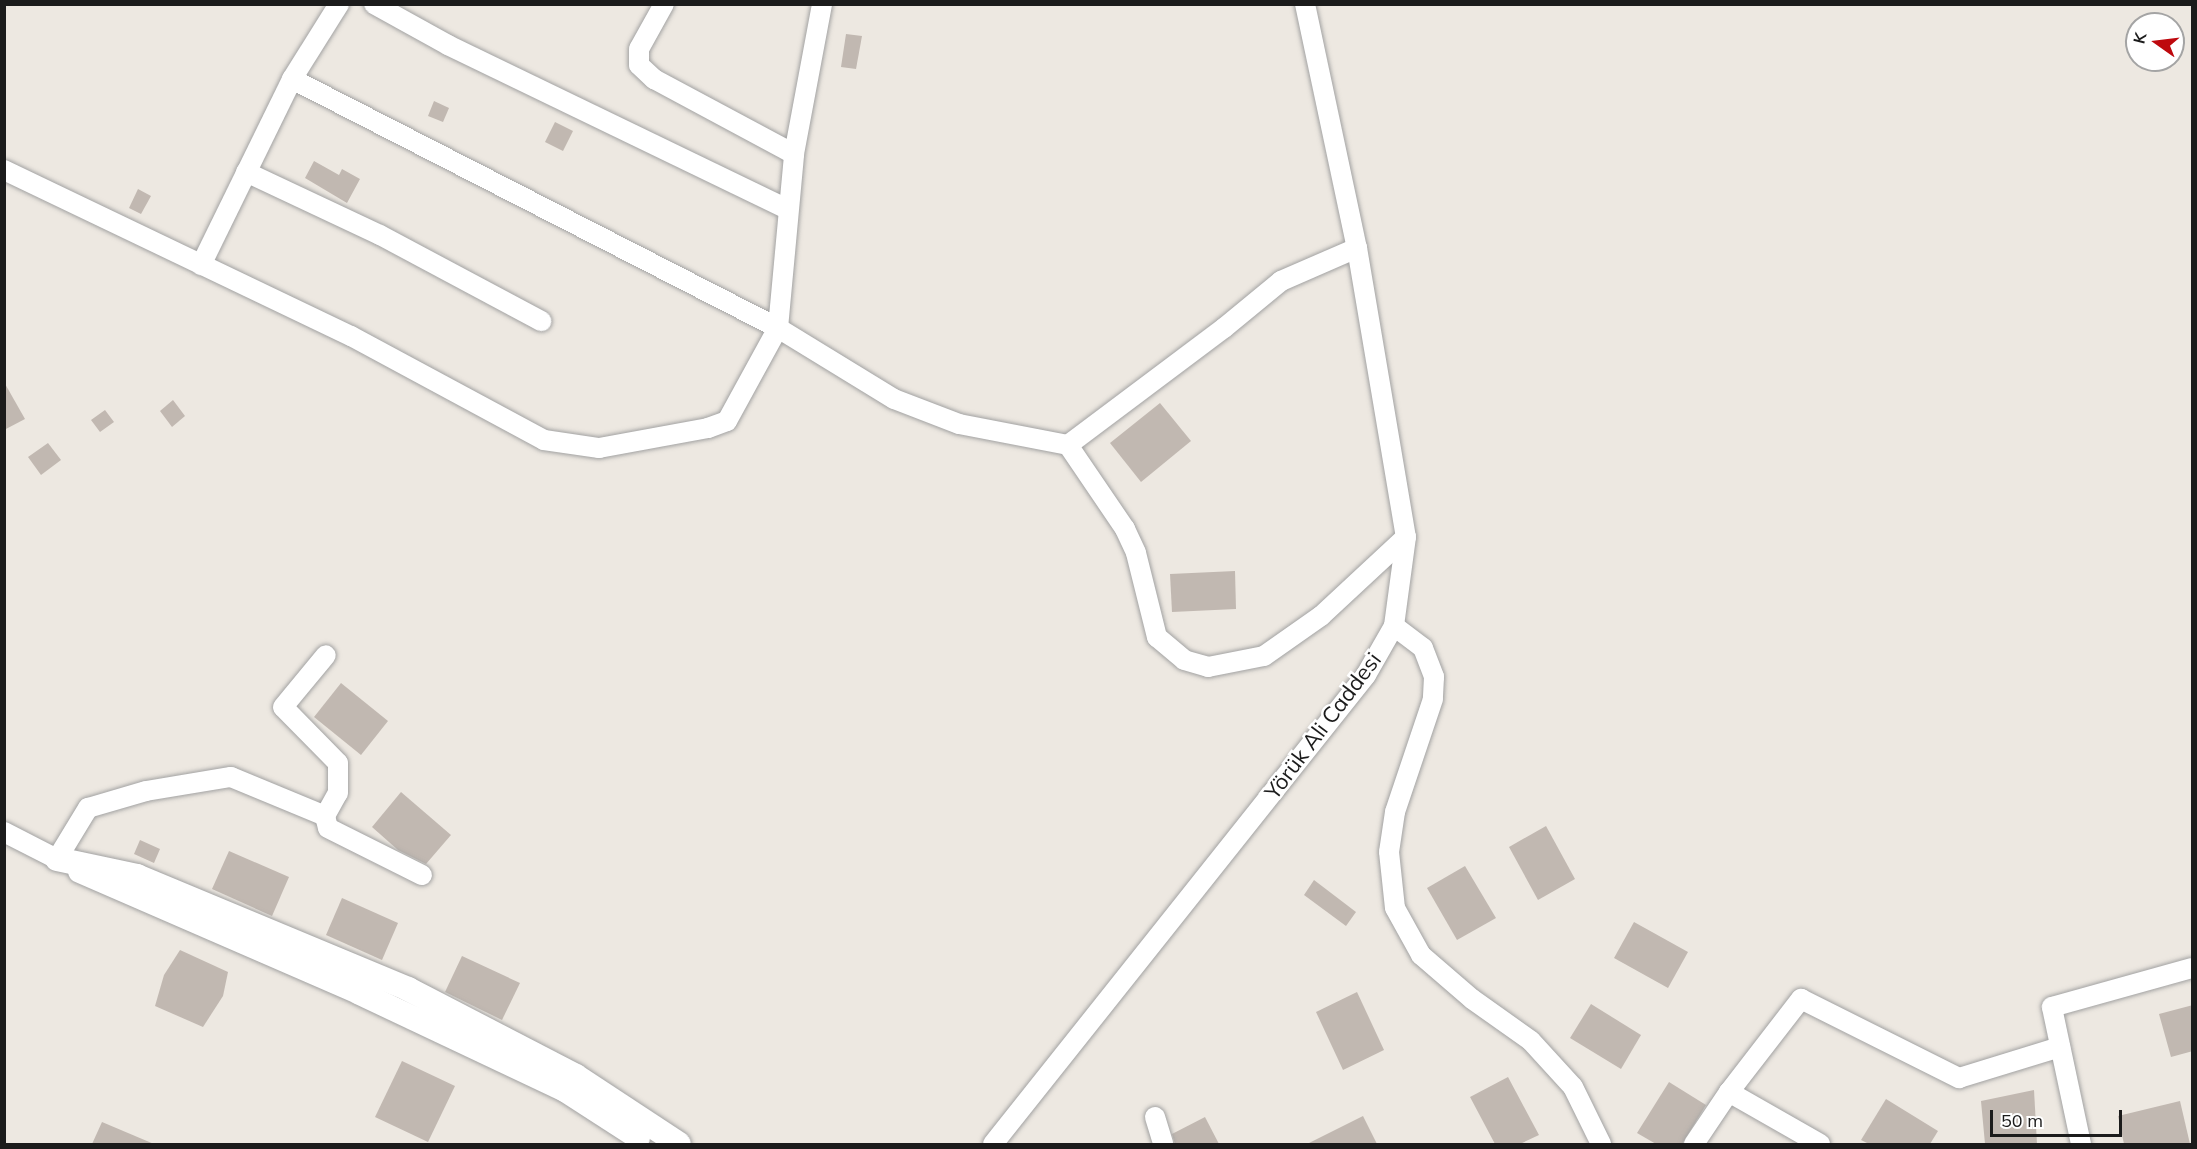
<!DOCTYPE html>
<meta charset="utf-8">
<style>
body{margin:0}
#map{position:relative;width:2197px;height:1149px;overflow:hidden;background:#ede8e1;font-family:Mulish,sans-serif}
div>[style]{position:absolute}
.building>*{inset:0;background:#c1b8b1}
.roads{filter:drop-shadow(0 0 2px #a2a2a2) drop-shadow(0 0 2px #a2a2a2)}
.minor>*{height:20px;margin:-10px;padding:0 10px;transform-origin:10px;border-radius:10px;background:#fff}
.tertiary>*{height:24px;margin:-12px;padding:0 12px;transform-origin:12px;border-radius:12px;background:#fff}
span{translate:-50% -50%;white-space:nowrap;text-align:center;line-height:1.15;-webkit-text-stroke:5px #fff;paint-order:stroke}
.street-label{font-size:22px;color:#1b1b1b}
.frame{position:absolute;inset:0;border:6px solid #1b1b1b;pointer-events:none}
.north{position:absolute;left:2125px;top:12px;width:60px;height:60px;box-sizing:border-box;background:#fff;border:2px solid #a4a4a4;border-radius:50%;rotate:284deg;font-size:16px;font-weight:700;line-height:24px;text-align:center;color:#1b1b1b}
.north::after{content:'';display:block;margin:auto;width:21px;height:27px;background:#be090e;clip-path:polygon(50% 0,100% 100%,50% 72%,0 100%)}
.scale{position:absolute;left:1990px;top:1110px;width:132px;height:27px;box-sizing:border-box;border:3px solid #1b1b1b;border-top:0;padding-left:8px;font-size:18px;line-height:21px;white-space:nowrap;color:#1b1b1b;-webkit-text-stroke:4px #fff;paint-order:stroke}
</style>
<div id="map">
<div class="building">
<div style="clip-path:polygon(846px 34px,862px 36px,856px 69px,841px 67px)"></div>
<div style="clip-path:polygon(434px 101px,449px 108px,443px 122px,428px 116px)"></div>
<div style="clip-path:polygon(555px 122px,573px 131px,563px 151px,545px 142px)"></div>
<div style="clip-path:polygon(314px 161px,339px 175px,342px 169px,360px 179px,347px 203px,305px 178px)"></div>
<div style="clip-path:polygon(138px 189px,151px 196px,141px 214px,129px 208px)"></div>
<div style="clip-path:polygon(4px 382px,25px 419px,4px 430px)"></div>
<div style="clip-path:polygon(173px 400px,185px 416px,172px 427px,160px 411px)"></div>
<div style="clip-path:polygon(1160px 403px,1191px 441px,1141px 482px,1110px 443px)"></div>
<div style="clip-path:polygon(105px 410px,114px 422px,100px 432px,91px 420px)"></div>
<div style="clip-path:polygon(48px 443px,61px 460px,41px 475px,28px 457px)"></div>
<div style="clip-path:polygon(1235px 571px,1236px 609px,1172px 612px,1170px 574px)"></div>
<div style="clip-path:polygon(341px 683px,388px 721px,361px 755px,314px 717px)"></div>
<div style="clip-path:polygon(401px 792px,451px 835px,426px 864px,398px 850px,372px 827px)"></div>
<div style="clip-path:polygon(1546px 826px,1575px 879px,1538px 900px,1509px 847px)"></div>
<div style="clip-path:polygon(140px 840px,160px 849px,154px 863px,134px 854px)"></div>
<div style="clip-path:polygon(229px 851px,289px 877px,272px 916px,212px 889px)"></div>
<div style="clip-path:polygon(1465px 866px,1496px 918px,1457px 940px,1427px 888px)"></div>
<div style="clip-path:polygon(1314px 880px,1356px 912px,1346px 926px,1304px 895px)"></div>
<div style="clip-path:polygon(342px 898px,398px 923px,382px 960px,326px 935px)"></div>
<div style="clip-path:polygon(1634px 922px,1688px 952px,1668px 988px,1614px 958px)"></div>
<div style="clip-path:polygon(180px 950px,228px 972px,223px 996px,203px 1027px,155px 1006px,164px 975px)"></div>
<div style="clip-path:polygon(462px 956px,520px 983px,502px 1020px,445px 992px)"></div>
<div style="clip-path:polygon(1357px 992px,1384px 1050px,1343px 1070px,1316px 1012px)"></div>
<div style="clip-path:polygon(1591px 1004px,1641px 1035px,1621px 1069px,1570px 1038px)"></div>
<div style="clip-path:polygon(2193px 1005px,2193px 1051px,2171px 1057px,2159px 1014px)"></div>
<div style="clip-path:polygon(402px 1061px,455px 1086px,428px 1142px,375px 1117px)"></div>
<div style="clip-path:polygon(1508px 1077px,1539px 1135px,1520px 1144px,1495px 1144px,1470px 1097px)"></div>
<div style="clip-path:polygon(1669px 1082px,1706px 1105px,1682px 1144px,1656px 1144px,1637px 1133px)"></div>
<div style="clip-path:polygon(2034px 1090px,2037px 1144px,1985px 1144px,1981px 1101px)"></div>
<div style="clip-path:polygon(1886px 1099px,1938px 1131px,1930px 1144px,1869px 1144px,1861px 1140px)"></div>
<div style="clip-path:polygon(2180px 1101px,2190px 1144px,2124px 1144px,2118px 1116px)"></div>
<div style="clip-path:polygon(1363px 1116px,1377px 1144px,1307px 1144px)"></div>
<div style="clip-path:polygon(1205px 1117px,1219px 1144px,1175px 1144px,1172px 1134px)"></div>
<div style="clip-path:polygon(102px 1122px,154px 1144px,92px 1144px)"></div>
</div>
<div class="roads">
<div class="minor">
<div style="left:374px;top:4px;width:85px;rotate:29deg"></div>
<div style="left:448px;top:45px;width:377px;rotate:25.8deg"></div>
<div style="left:664px;top:4px;width:51px;rotate:119.1deg"></div>
<div style="left:639px;top:49px;width:16px;rotate:90deg"></div>
<div style="left:639px;top:65px;width:21px;rotate:43deg"></div>
<div style="left:654px;top:79px;width:159px;rotate:28.2deg"></div>
<div style="left:1305px;top:4px;width:249px;rotate:78deg"></div>
<div style="left:1357px;top:248px;width:293px;rotate:80.4deg"></div>
<div style="left:1406px;top:537px;width:90px;rotate:97.7deg"></div>
<div style="left:292px;top:79px;width:546px;rotate:27.13deg"></div>
<div style="left:778px;top:328px;width:136px;rotate:31.5deg"></div>
<div style="left:894px;top:399px;width:70px;rotate:21deg"></div>
<div style="left:959px;top:424px;width:111px;rotate:10.9deg"></div>
<div style="left:1068px;top:445px;width:102px;rotate:55.8deg"></div>
<div style="left:1125px;top:529px;width:26px;rotate:65deg"></div>
<div style="left:1136px;top:553px;width:87px;rotate:76deg"></div>
<div style="left:1157px;top:637px;width:35px;rotate:40deg"></div>
<div style="left:1184px;top:660px;width:25px;rotate:16deg"></div>
<div style="left:1208px;top:667px;width:57px;rotate:-11.1deg"></div>
<div style="left:1264px;top:656px;width:70px;rotate:-35.1deg"></div>
<div style="left:1321px;top:616px;width:116px;rotate:-42.9deg"></div>
<div style="left:4px;top:170px;width:385px;rotate:25.6deg"></div>
<div style="left:351px;top:336px;width:219px;rotate:28.3deg"></div>
<div style="left:544px;top:440px;width:56px;rotate:8.3deg"></div>
<div style="left:599px;top:448px;width:111px;rotate:-10.4deg"></div>
<div style="left:708px;top:428px;width:20px;rotate:-20deg"></div>
<div style="left:727px;top:421px;width:106px;rotate:-61.3deg"></div>
<div style="left:778px;top:328px;width:175px;rotate:-84.7deg"></div>
<div style="left:794px;top:154px;width:153px;rotate:-79.4deg"></div>
<div style="left:246px;top:172px;width:148px;rotate:25.2deg"></div>
<div style="left:380px;top:235px;width:183px;rotate:28.1deg"></div>
<div style="left:201px;top:265px;width:207px;rotate:-63.9deg"></div>
<div style="left:292px;top:79px;width:89px;rotate:-57.9deg"></div>
<div style="left:1068px;top:445px;width:195px;rotate:-36.9deg"></div>
<div style="left:1224px;top:328px;width:74px;rotate:-39.5deg"></div>
<div style="left:1281px;top:281px;width:83px;rotate:-23.5deg"></div>
<div style="left:325px;top:816px;width:12px;rotate:76deg"></div>
<div style="left:328px;top:828px;width:105px;rotate:26.6deg"></div>
<div style="left:4px;top:832px;width:59px;rotate:27deg"></div>
<div style="left:57px;top:859px;width:60px;rotate:-58.7deg"></div>
<div style="left:88px;top:808px;width:60px;rotate:-16.3deg"></div>
<div style="left:146px;top:791px;width:86px;rotate:-9.4deg"></div>
<div style="left:231px;top:777px;width:102px;rotate:22.5deg"></div>
<div style="left:325px;top:816px;width:26px;rotate:-61deg"></div>
<div style="left:338px;top:793px;width:30px;rotate:-90deg"></div>
<div style="left:338px;top:763px;width:78px;rotate:-134.5deg"></div>
<div style="left:283px;top:707px;width:67px;rotate:-50.4deg"></div>
<div style="left:1155px;top:1117px;width:28px;rotate:73deg"></div>
<div style="left:993px;top:1144px;width:599px;rotate:-51.5deg"></div>
<div style="left:1366px;top:675px;width:56px;rotate:-60.3deg"></div>
<div style="left:1394px;top:626px;width:36px;rotate:37deg"></div>
<div style="left:1423px;top:648px;width:31px;rotate:69deg"></div>
<div style="left:1434px;top:677px;width:22px;rotate:93deg"></div>
<div style="left:1433px;top:699px;width:119px;rotate:108.6deg"></div>
<div style="left:1395px;top:812px;width:40px;rotate:98.5deg"></div>
<div style="left:1389px;top:852px;width:56px;rotate:83.9deg"></div>
<div style="left:1395px;top:908px;width:54px;rotate:61deg"></div>
<div style="left:1421px;top:955px;width:67px;rotate:40.8deg"></div>
<div style="left:1472px;top:999px;width:72px;rotate:35.4deg"></div>
<div style="left:1531px;top:1041px;width:62px;rotate:47.6deg"></div>
<div style="left:1573px;top:1087px;width:64px;rotate:63.8deg"></div>
<div style="left:1694px;top:1144px;width:63px;rotate:-56.1deg"></div>
<div style="left:1820px;top:1144px;width:105px;rotate:-150.3deg"></div>
<div style="left:1729px;top:1092px;width:118px;rotate:-52.3deg"></div>
<div style="left:1801px;top:999px;width:177px;rotate:26.6deg"></div>
<div style="left:1959px;top:1078px;width:106px;rotate:-17.1deg"></div>
<div style="left:2081px;top:1144px;width:140px;rotate:-102deg"></div>
<div style="left:2052px;top:1007px;width:145px;rotate:-15.6deg"></div>
</div>
<div class="tertiary">
<div style="left:57px;top:859px;width:82px;rotate:12deg"></div>
<div style="left:137px;top:876px;width:294px;rotate:22.6deg"></div>
<div style="left:408px;top:989px;width:189px;rotate:27.4deg"></div>
<div style="left:576px;top:1076px;width:123px;rotate:33.4deg"></div>
<div style="left:80px;top:871px;width:305px;rotate:23.5deg"></div>
<div style="left:360px;top:993px;width:227px;rotate:25.3deg"></div>
<div style="left:565px;top:1090px;width:87px;rotate:32.8deg"></div>
</div>
</div>
<div class="street-label">
<span style="left:1323px;top:726px;rotate:-53deg">Yörük Ali Caddesi</span>
</div>
<div class="frame"></div>
<div class="north">K</div>
<div class="scale">50 m</div>
</div>
